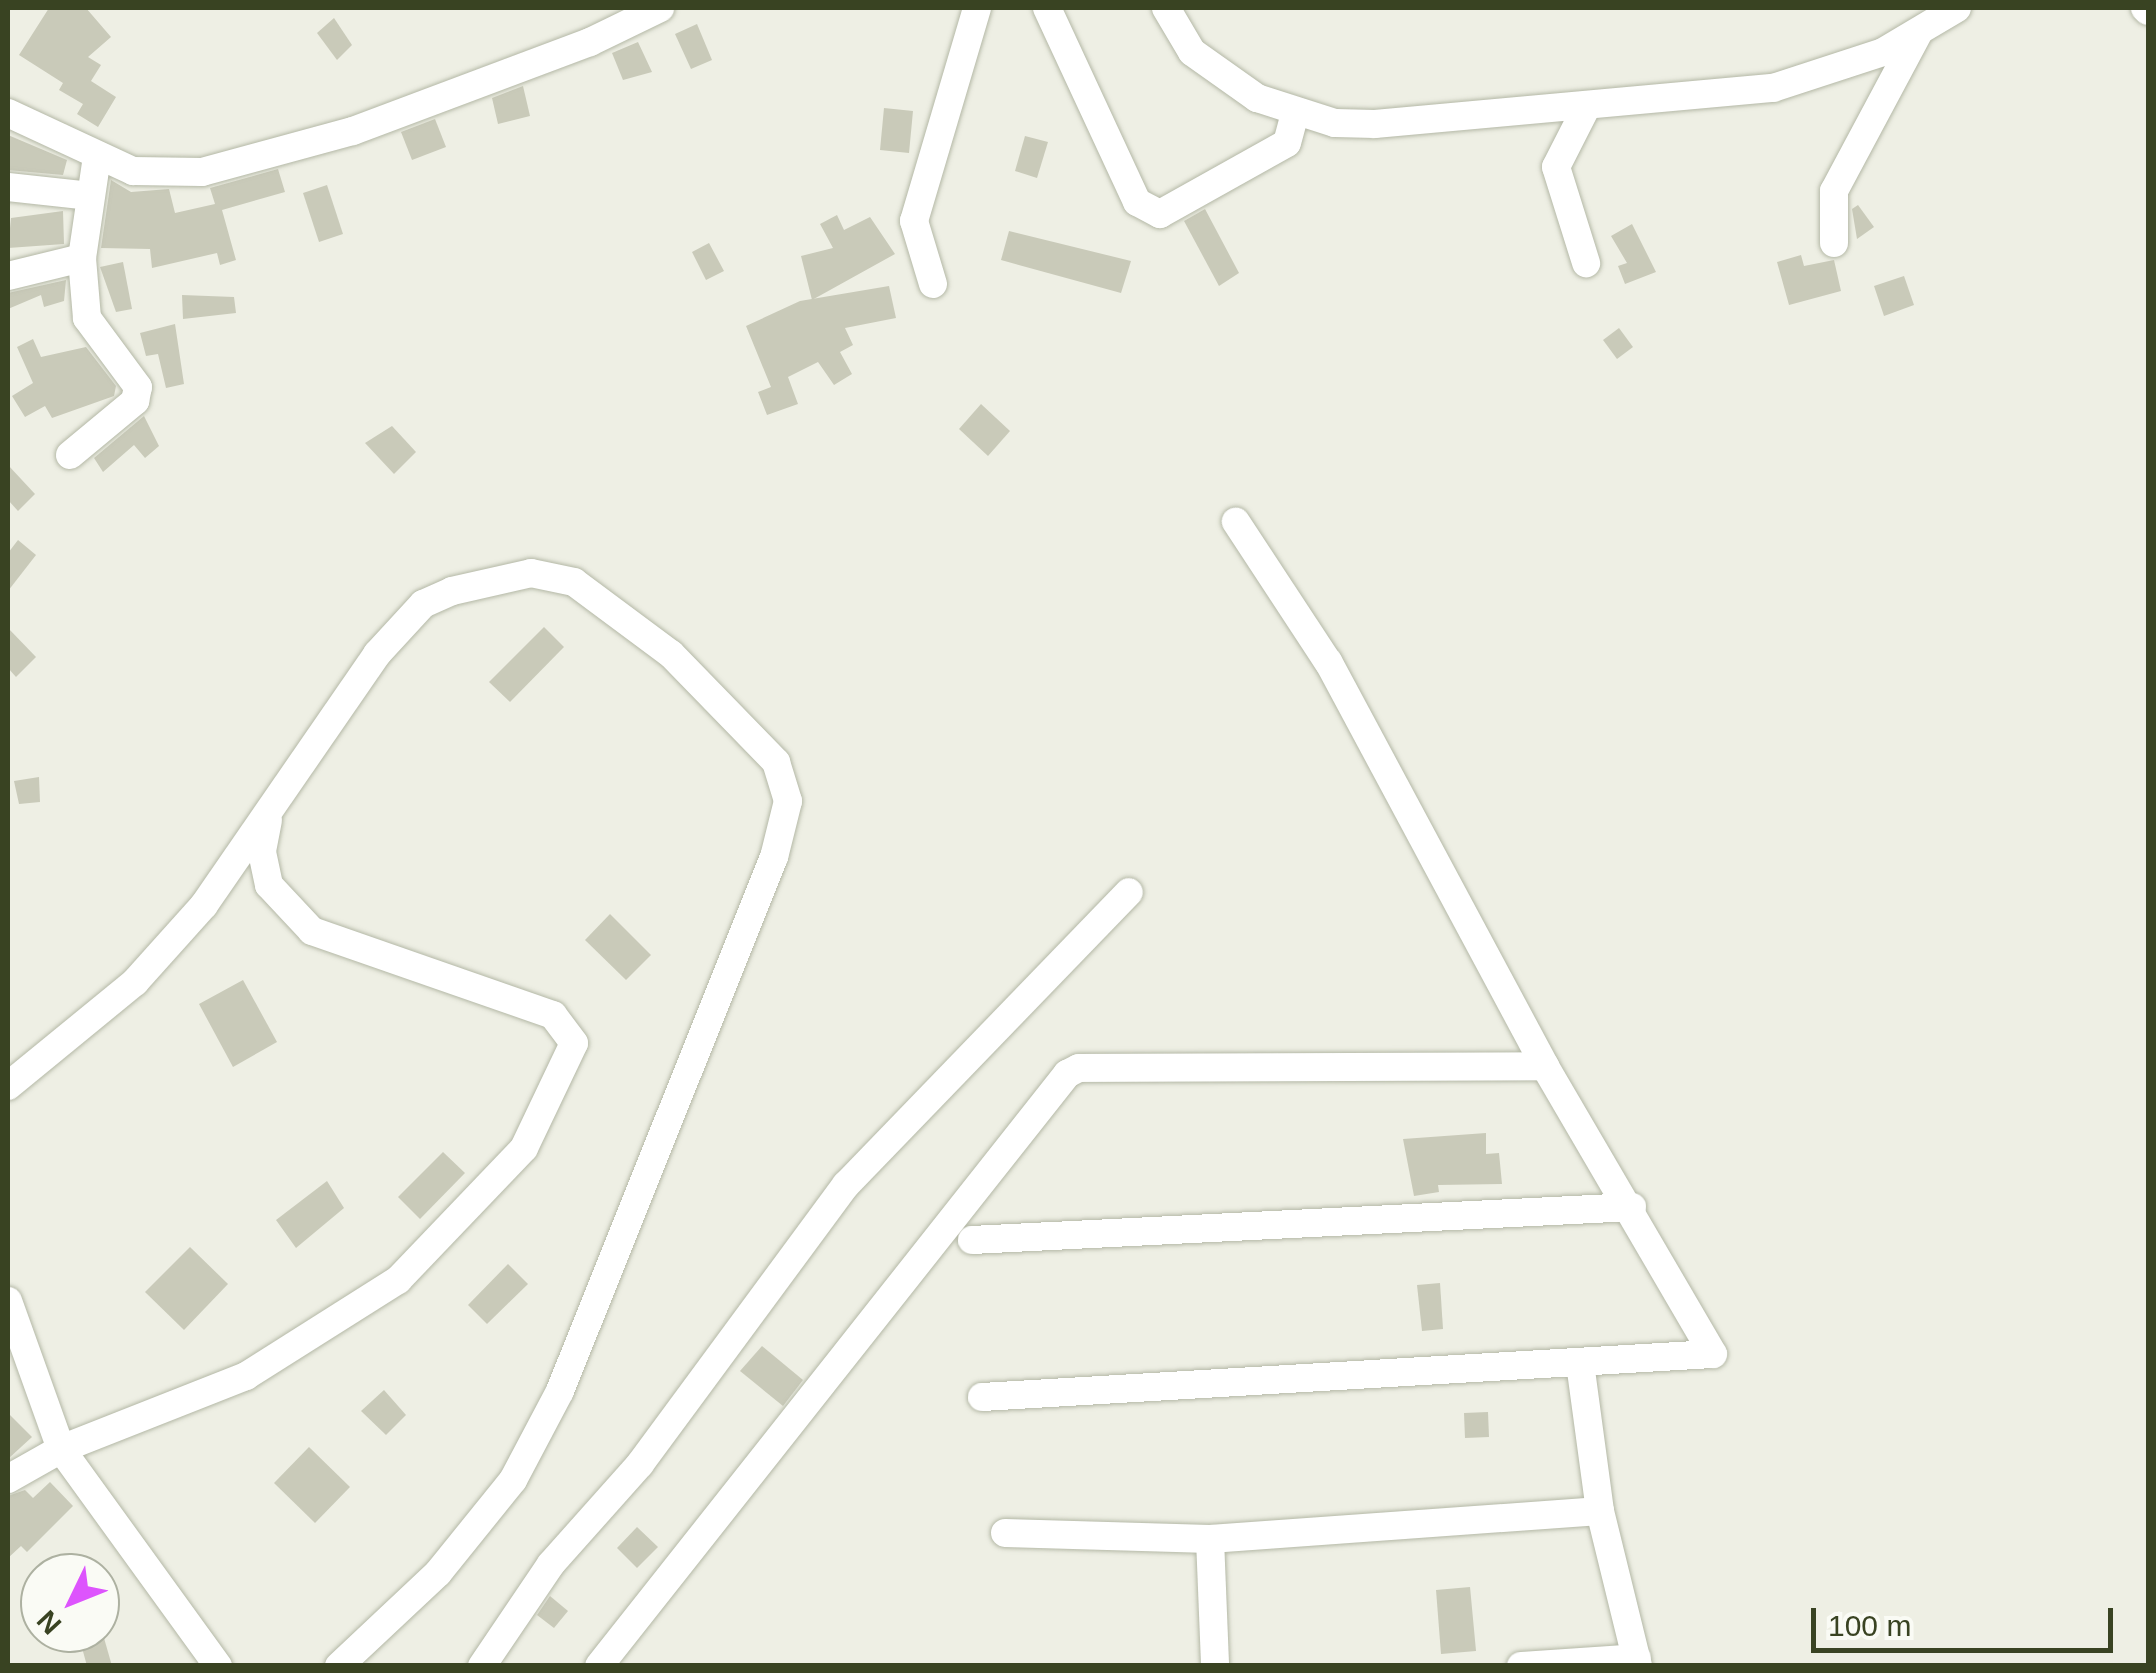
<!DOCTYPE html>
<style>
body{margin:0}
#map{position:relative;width:2156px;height:1673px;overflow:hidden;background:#eeefe4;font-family:Arial,sans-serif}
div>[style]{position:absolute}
.building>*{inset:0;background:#c9cab9}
.roads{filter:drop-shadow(0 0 2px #b4b8a6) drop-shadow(0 0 2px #b4b8a6)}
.minor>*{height:28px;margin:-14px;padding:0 14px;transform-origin:14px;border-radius:14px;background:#fff}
span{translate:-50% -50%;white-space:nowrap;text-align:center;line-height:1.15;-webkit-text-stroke:8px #fafbf5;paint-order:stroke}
.frame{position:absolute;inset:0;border:10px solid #394322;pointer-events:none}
.north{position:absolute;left:20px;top:1553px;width:100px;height:100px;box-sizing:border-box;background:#fafbf5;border:2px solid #adb1a1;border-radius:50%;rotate:227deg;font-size:28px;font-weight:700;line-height:40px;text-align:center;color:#394322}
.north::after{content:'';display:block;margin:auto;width:35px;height:45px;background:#dd54fd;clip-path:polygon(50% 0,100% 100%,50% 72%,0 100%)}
.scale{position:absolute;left:1811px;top:1608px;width:302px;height:45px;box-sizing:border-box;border:5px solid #394322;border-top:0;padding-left:12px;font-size:30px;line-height:35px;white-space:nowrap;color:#394322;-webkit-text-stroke:8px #fafbf5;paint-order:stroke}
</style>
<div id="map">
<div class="building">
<div style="clip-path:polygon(49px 8px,86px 8px,111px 37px,88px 57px,101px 65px,91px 81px,116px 97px,98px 127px,77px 114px,83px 104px,59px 90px,63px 83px,19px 55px)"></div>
<div style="clip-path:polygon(334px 18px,352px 45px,337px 60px,317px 33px)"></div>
<div style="clip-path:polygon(697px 24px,712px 60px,691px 69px,675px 34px)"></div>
<div style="clip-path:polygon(638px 42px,652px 72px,623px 80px,612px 53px)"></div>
<div style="clip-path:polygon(523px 86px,530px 116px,498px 124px,492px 98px)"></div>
<div style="clip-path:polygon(884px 108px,913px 111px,909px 153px,880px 150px)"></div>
<div style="clip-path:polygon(435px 119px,446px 147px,412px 160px,401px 132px)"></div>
<div style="clip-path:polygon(8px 135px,67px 160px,63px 175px,8px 170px)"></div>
<div style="clip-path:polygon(1025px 136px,1048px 142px,1037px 178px,1015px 171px)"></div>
<div style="clip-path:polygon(278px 169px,285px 192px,222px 210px,236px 260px,220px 265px,217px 253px,152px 268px,150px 249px,101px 248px,111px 180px,131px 192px,169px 189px,175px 213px,215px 204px,210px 188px)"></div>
<div style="clip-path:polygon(327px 185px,343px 234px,319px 242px,303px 193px)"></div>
<div style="clip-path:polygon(1858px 205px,1874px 227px,1857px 239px,1852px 209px)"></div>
<div style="clip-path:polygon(1205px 209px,1239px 273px,1219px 286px,1184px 221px)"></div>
<div style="clip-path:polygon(63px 211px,64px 244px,8px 248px,11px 218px)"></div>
<div style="clip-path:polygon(837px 215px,844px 230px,870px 217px,895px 254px,812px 300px,801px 256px,833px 248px,820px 224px)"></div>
<div style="clip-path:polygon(1632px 224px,1656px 272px,1625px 284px,1618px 266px,1627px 263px,1611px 236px)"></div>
<div style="clip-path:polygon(1009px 231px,1131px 261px,1121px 293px,1001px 260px)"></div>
<div style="clip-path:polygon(709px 243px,724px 271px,706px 280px,692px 252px)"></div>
<div style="clip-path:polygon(1801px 255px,1804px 266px,1834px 260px,1841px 291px,1789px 305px,1777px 262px)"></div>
<div style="clip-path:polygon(123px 262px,132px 309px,116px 312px,100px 267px)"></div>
<div style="clip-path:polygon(1904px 276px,1914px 305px,1884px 316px,1874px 286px)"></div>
<div style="clip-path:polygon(66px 280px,64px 301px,44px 307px,41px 295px,8px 309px,8px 293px)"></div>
<div style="clip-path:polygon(889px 286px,896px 318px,845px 328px,853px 345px,840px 352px,852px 374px,834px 385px,818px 362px,788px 377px,798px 404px,767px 415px,758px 392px,771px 387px,746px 326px,800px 301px)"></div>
<div style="clip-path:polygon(182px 295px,234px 297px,236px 313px,183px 319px)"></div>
<div style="clip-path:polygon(175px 324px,184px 384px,166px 388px,158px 354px,146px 356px,140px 333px)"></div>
<div style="clip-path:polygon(1619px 328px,1633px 347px,1617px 359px,1603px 340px)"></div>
<div style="clip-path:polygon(33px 339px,41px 357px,86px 347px,116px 386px,114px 396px,52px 418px,45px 406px,25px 417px,12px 396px,33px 383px,17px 347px)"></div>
<div style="clip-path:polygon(981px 404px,1010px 431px,988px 456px,959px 429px)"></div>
<div style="clip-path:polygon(144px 416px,159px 446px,145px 458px,134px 445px,103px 472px,94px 458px)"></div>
<div style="clip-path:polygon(392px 426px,416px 452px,394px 474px,365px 443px)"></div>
<div style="clip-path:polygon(8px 465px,35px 494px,18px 511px,8px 500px)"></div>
<div style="clip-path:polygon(18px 540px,36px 555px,8px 591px,8px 553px)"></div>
<div style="clip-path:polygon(544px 627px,564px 647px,510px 702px,489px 682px)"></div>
<div style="clip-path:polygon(8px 628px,36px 657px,16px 677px,8px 668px)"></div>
<div style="clip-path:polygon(39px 777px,40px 802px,19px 804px,14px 781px)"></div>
<div style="clip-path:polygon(610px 914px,651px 955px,626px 980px,585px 940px)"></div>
<div style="clip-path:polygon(243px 980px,277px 1042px,233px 1067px,199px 1004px)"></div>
<div style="clip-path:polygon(1486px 1133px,1486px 1154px,1499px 1153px,1502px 1184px,1438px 1185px,1439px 1192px,1414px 1196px,1403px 1139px)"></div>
<div style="clip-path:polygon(443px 1152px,465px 1173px,420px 1219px,398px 1197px)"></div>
<div style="clip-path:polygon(327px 1181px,344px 1208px,296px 1248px,276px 1220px)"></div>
<div style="clip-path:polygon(190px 1247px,228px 1284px,184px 1330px,145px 1292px)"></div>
<div style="clip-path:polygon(508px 1264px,528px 1284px,487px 1324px,468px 1305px)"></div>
<div style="clip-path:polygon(1440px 1283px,1443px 1329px,1422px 1331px,1417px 1285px)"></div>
<div style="clip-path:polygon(762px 1346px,803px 1380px,783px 1406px,740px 1371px)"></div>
<div style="clip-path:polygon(384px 1390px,406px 1415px,386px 1435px,361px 1411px)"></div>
<div style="clip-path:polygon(1488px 1412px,1489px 1437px,1465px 1438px,1464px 1413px)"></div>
<div style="clip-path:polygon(8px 1413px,32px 1437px,8px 1459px)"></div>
<div style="clip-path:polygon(309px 1447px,350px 1487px,315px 1523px,274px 1483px)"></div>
<div style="clip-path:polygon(50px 1482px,73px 1506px,27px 1552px,21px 1546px,8px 1558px,8px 1496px,25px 1490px,33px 1498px)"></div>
<div style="clip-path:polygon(637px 1527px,658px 1547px,637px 1568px,617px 1548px)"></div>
<div style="clip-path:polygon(1470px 1587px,1476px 1651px,1441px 1654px,1436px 1590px)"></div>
<div style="clip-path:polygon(550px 1596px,568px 1611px,554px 1628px,537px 1615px)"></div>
<div style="clip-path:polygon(104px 1638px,112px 1666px,87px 1666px,81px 1644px)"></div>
</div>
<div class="roads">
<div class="minor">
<div style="left:1047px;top:8px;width:214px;rotate:65.1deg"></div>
<div style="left:1137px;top:202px;width:26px;rotate:28deg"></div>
<div style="left:1160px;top:214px;width:145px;rotate:-29.2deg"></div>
<div style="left:1287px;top:143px;width:30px;rotate:-75deg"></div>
<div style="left:1166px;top:8px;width:51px;rotate:59.4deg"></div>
<div style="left:1192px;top:52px;width:80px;rotate:35.3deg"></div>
<div style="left:1257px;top:98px;width:82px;rotate:17.8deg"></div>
<div style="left:1335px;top:123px;width:40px;rotate:1.4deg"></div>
<div style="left:1375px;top:124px;width:400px;rotate:-5.2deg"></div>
<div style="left:1773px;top:88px;width:116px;rotate:-18.1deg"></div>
<div style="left:1883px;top:52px;width:86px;rotate:-30.7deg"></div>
<div style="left:2145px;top:8px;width:4px;rotate:45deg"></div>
<div style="left:1586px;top:108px;width:66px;rotate:117deg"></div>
<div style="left:1556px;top:167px;width:101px;rotate:72.6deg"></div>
<div style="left:8px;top:113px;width:138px;rotate:24.9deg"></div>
<div style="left:133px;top:171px;width:69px;rotate:0.8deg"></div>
<div style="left:202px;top:172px;width:156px;rotate:-15.2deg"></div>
<div style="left:353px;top:131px;width:253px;rotate:-20.6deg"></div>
<div style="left:590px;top:42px;width:78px;rotate:-25.9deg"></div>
<div style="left:8px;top:187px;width:83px;rotate:6.2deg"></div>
<div style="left:1834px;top:243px;width:52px;rotate:-90deg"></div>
<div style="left:1834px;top:191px;width:178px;rotate:-61.9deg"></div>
<div style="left:8px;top:276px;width:76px;rotate:-13.7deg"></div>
<div style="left:933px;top:284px;width:66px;rotate:-106.8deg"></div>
<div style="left:914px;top:221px;width:222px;rotate:-73.5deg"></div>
<div style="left:70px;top:455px;width:85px;rotate:-39.7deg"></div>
<div style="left:135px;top:401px;width:14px;rotate:-78deg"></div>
<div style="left:138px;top:387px;width:86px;rotate:-126.5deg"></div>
<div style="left:87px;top:318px;width:60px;rotate:-94.8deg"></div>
<div style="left:82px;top:258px;width:103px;rotate:-81.6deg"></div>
<div style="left:8px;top:1086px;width:164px;rotate:-39.3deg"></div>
<div style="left:135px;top:982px;width:103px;rotate:-48.1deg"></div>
<div style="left:204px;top:905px;width:305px;rotate:-55.4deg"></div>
<div style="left:377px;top:654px;width:68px;rotate:-47.4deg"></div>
<div style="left:423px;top:604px;width:32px;rotate:-24deg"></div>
<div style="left:452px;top:591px;width:81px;rotate:-12.8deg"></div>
<div style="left:531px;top:573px;width:44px;rotate:11.8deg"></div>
<div style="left:574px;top:582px;width:121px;rotate:36.6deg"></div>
<div style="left:671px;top:654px;width:151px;rotate:45.8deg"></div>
<div style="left:776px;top:762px;width:41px;rotate:72.9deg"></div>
<div style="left:788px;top:801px;width:58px;rotate:104deg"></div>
<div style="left:774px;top:857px;width:575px;rotate:111.84deg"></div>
<div style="left:560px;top:1391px;width:101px;rotate:117.8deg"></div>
<div style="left:513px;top:1480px;width:119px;rotate:128.9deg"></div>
<div style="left:438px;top:1573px;width:136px;rotate:136.8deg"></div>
<div style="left:972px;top:1240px;width:661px;rotate:-2.86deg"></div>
<div style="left:8px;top:1301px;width:157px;rotate:70.3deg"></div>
<div style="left:61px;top:1449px;width:268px;rotate:54.1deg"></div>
<div style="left:1580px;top:1363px;width:149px;rotate:82.3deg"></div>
<div style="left:1600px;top:1511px;width:160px;rotate:76.2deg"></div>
<div style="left:982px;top:1397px;width:732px;rotate:-3.37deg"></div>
<div style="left:1713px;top:1354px;width:333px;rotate:-120.3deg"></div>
<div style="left:1545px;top:1066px;width:459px;rotate:-118.2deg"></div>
<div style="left:1328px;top:662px;width:168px;rotate:-123.3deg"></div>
<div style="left:8px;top:1479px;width:61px;rotate:-29.5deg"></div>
<div style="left:61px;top:1449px;width:199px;rotate:-21.5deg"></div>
<div style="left:246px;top:1376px;width:180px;rotate:-32.3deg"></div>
<div style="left:398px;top:1280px;width:182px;rotate:-46.3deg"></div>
<div style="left:524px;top:1148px;width:116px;rotate:-64.5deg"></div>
<div style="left:574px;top:1043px;width:35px;rotate:-127deg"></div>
<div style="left:553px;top:1015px;width:255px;rotate:-160.8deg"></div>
<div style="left:312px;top:931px;width:63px;rotate:-133.1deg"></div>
<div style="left:269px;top:885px;width:35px;rotate:-102deg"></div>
<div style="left:262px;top:851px;width:31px;rotate:-79deg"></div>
<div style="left:1005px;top:1533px;width:205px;rotate:1.7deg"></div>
<div style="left:1210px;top:1539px;width:391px;rotate:-4.1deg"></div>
<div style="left:1210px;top:1539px;width:127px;rotate:87.7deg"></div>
<div style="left:482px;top:1666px;width:123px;rotate:-55.9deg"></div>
<div style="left:551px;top:1564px;width:134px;rotate:-48.3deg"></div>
<div style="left:640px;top:1464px;width:347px;rotate:-53.6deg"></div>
<div style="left:846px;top:1185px;width:407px;rotate:-46deg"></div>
<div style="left:599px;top:1666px;width:755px;rotate:-51.67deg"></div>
<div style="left:1067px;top:1074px;width:13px;rotate:-27deg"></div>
<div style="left:1079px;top:1068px;width:466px;rotate:-0.2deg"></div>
<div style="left:1521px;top:1666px;width:116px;rotate:-3.9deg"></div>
</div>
</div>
<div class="frame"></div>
<div class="north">N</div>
<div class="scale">100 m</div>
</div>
